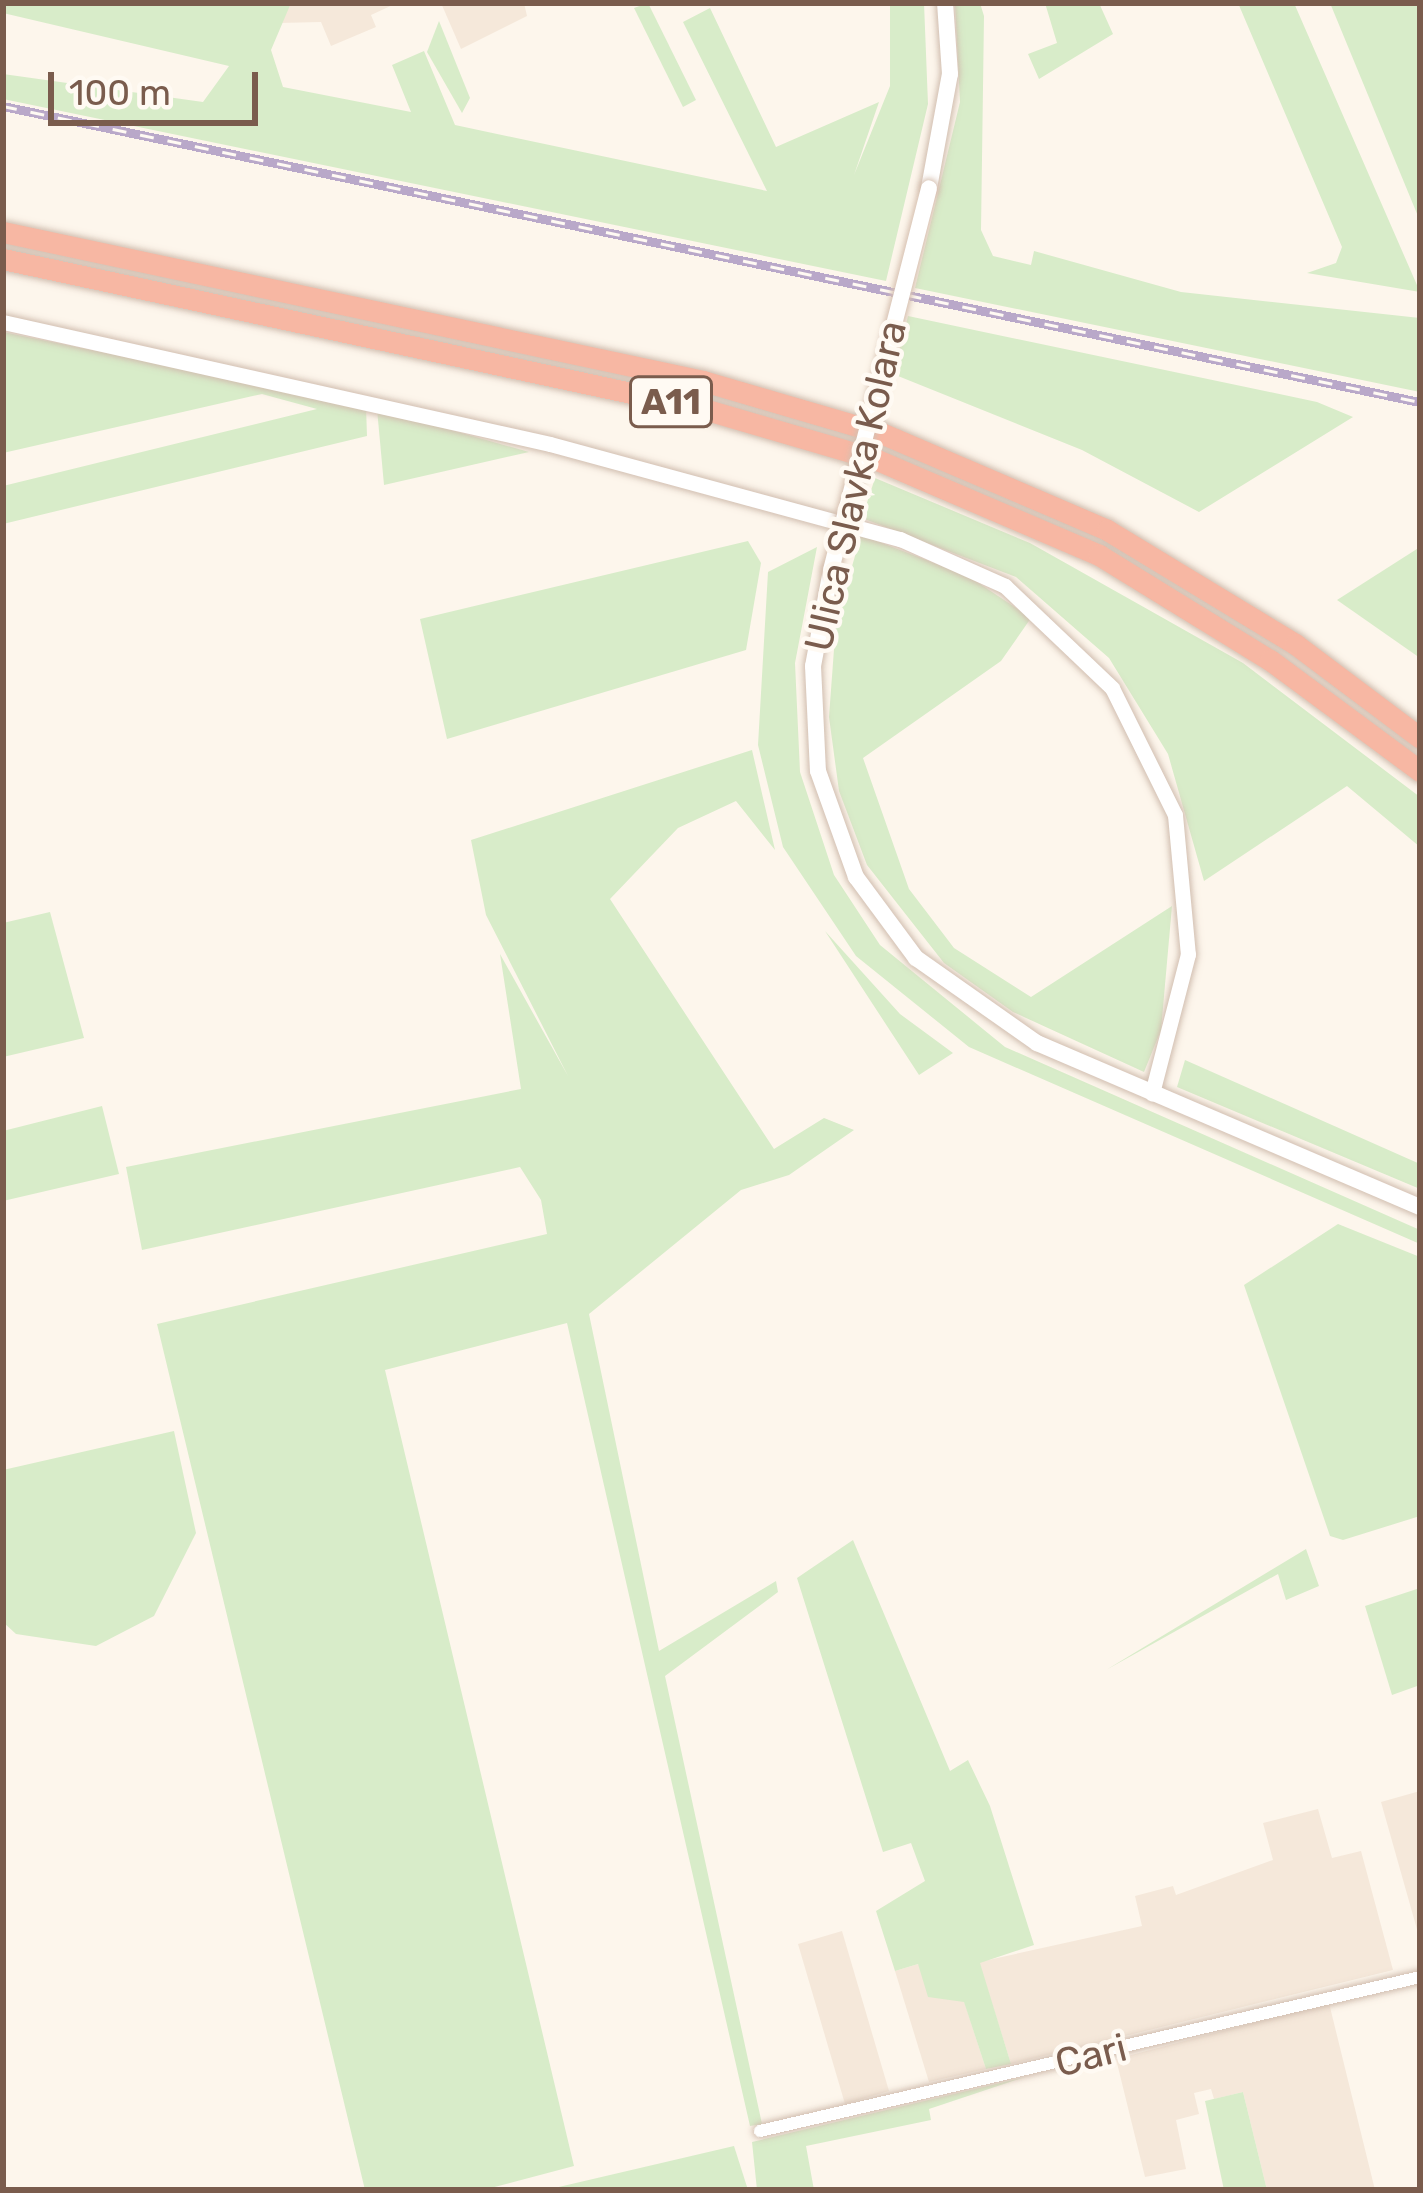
<!DOCTYPE html>
<style>
body{margin:0}
#map{position:relative;width:1423px;height:2193px;overflow:hidden;background:#fdf6ec;font-family:Rubik,sans-serif}
div>[style]{position:absolute}
.residential>*{inset:0;background:#f5e8da}
.green>*{inset:0;background:#d8ecc9}
.roads{filter:drop-shadow(0 0 3px #d1beb0) drop-shadow(0 0 3px #d1beb0)}
.minor>*{height:12px;margin:-6px;padding:0 6px;transform-origin:6px;border-radius:6px;background:#fff}
.tertiary>*{height:15px;margin:-7.5px;padding:0 7.5px;transform-origin:7.5px;border-radius:7.5px;background:#fff}
.secondary>*{height:16px;margin:-8px;padding:0 8px;transform-origin:8px;border-radius:8px;background:#fff}
.motorway>*{height:21px;margin:-10.5px;padding:0 10.5px;transform-origin:10.5px;border-radius:10.5px;background:#f7b7a3}
.rail>*{height:9px;margin-top:-4.5px;transform-origin:0;background:repeating-linear-gradient(90deg,#fffaf3 0 14px,#b9a8c9 0 28px);box-sizing:border-box;border-block:3px solid #b9a8c9}
.bridges{filter:drop-shadow(0 0 3px #d6c0b0) drop-shadow(0 0 3px #d6c0b0)}
.secondary-bridge>*{height:16px;margin:-8px;padding:0 8px;transform-origin:8px;border-radius:8px;background:#fff}
span{translate:-50% -50%;white-space:nowrap;text-align:center;line-height:1.15;-webkit-text-stroke:9px #fffaf3;paint-order:stroke}
.shield-label span{padding:3px 9px;background:#fffaf3;border:3px solid;border-radius:9px;-webkit-text-stroke-width:0}
.shield-label{font-size:36px;color:#7a5c4d;font-weight:700}
.street-label{font-size:39px;color:#7a5c4d}
.frame{position:absolute;inset:0;border:6px solid #7a5c4d;pointer-events:none}
.scale{position:absolute;left:48px;top:72px;width:210px;height:54px;box-sizing:border-box;border:6px solid #7a5c4d;border-top:0;padding-left:15px;font-size:36px;line-height:42px;white-space:nowrap;color:#7a5c4d;-webkit-text-stroke:9px #fffaf3;paint-order:stroke}
</style>
<div id="map">
<div class="residential">
<div style="clip-path:polygon(291px 3px,397px 3px,371px 15px,376px 27px,331px 46px,321px 22px,279px 23px)"></div>
<div style="clip-path:polygon(441px 3px,524px 3px,527px 16px,461px 49px)"></div>
<div style="clip-path:polygon(1420px 1791px,1420px 1940px,1381px 1802px)"></div>
<div style="clip-path:polygon(1318px 1809px,1332px 1858px,1361px 1851px,1393px 1970px,1011px 2064px,979px 1962px,1142px 1926px,1135px 1896px,1173px 1886px,1176px 1895px,1273px 1860px,1263px 1823px)"></div>
<div style="clip-path:polygon(842px 1931px,889px 2091px,845px 2104px,798px 1944px)"></div>
<div style="clip-path:polygon(918px 1964px,964px 2001px,986px 2069px,929px 2082px,895px 1971px)"></div>
<div style="clip-path:polygon(1329px 2003px,1375px 2190px,1267px 2190px,1243px 2092px,1214px 2099px,1211px 2089px,1194px 2093px,1199px 2114px,1176px 2120px,1186px 2169px,1145px 2177px,1116px 2059px)"></div>
</div>
<div class="green">
<div style="clip-path:polygon(3px 3px,291px 3px,271px 50px,283px 87px,411px 112px,392px 65px,424px 51px,455px 125px,767px 191px,683px 22px,710px 8px,776px 147px,879px 102px,854px 175px,890px 86px,890px 3px,924px 3px,928px 104px,886px 281px,3px 99px,3px 74px,203px 102px,229px 66px,3px 13px)"></div>
<div style="clip-path:polygon(648px 3px,696px 100px,683px 107px,634px 8px)"></div>
<div style="clip-path:polygon(955px 3px,980px 3px,984px 16px,981px 230px,993px 256px,1031px 265px,1034px 251px,1181px 292px,1420px 318px,1420px 392px,915px 288px,960px 102px)"></div>
<div style="clip-path:polygon(1045px 3px,1099px 3px,1113px 34px,1039px 79px,1028px 54px,1057px 43px)"></div>
<div style="clip-path:polygon(1238px 3px,1294px 3px,1420px 292px,1307px 273px,1336px 263px,1342px 247px)"></div>
<div style="clip-path:polygon(1330px 3px,1420px 3px,1420px 221px)"></div>
<div style="clip-path:polygon(439px 21px,470px 98px,462px 113px,427px 52px)"></div>
<div style="clip-path:polygon(908px 316px,1317px 402px,1353px 417px,1199px 512px,1082px 450px,893px 374px)"></div>
<div style="clip-path:polygon(3px 332px,366px 406px,367px 436px,3px 524px,3px 486px,317px 409px,262px 394px,3px 453px)"></div>
<div style="clip-path:polygon(377px 409px,529px 452px,384px 485px)"></div>
<div style="clip-path:polygon(875px 478px,1030px 543px,1243px 663px,1420px 797px,1420px 847px,1347px 786px,1204px 881px,1168px 754px,1109px 658px,1016px 577px,862px 518px)"></div>
<div style="clip-path:polygon(861px 535px,968px 576px,1031px 618px,1001px 661px,863px 758px,909px 889px,954px 948px,1031px 997px,1172px 906px,1161px 1030px,1144px 1072px,1013px 1012px,944px 963px,867px 865px,839px 791px,829px 717px,836px 622px)"></div>
<div style="clip-path:polygon(748px 541px,761px 563px,746px 650px,447px 739px,420px 619px)"></div>
<div style="clip-path:polygon(817px 547px,795px 663px,800px 772px,834px 875px,880px 945px,1005px 1047px,1420px 1230px,1420px 1244px,969px 1047px,856px 956px,783px 847px,758px 745px,768px 572px)"></div>
<div style="clip-path:polygon(1420px 547px,1420px 658px,1337px 600px)"></div>
<div style="clip-path:polygon(752px 750px,775px 850px,736px 801px,678px 828px,610px 899px,774px 1149px,824px 1118px,854px 1130px,789px 1175px,741px 1190px,589px 1314px,659px 1651px,776px 1581px,778px 1592px,665px 1676px,762px 2124px,750px 2126px,567px 1323px,385px 1370px,574px 2166px,483px 2190px,365px 2190px,157px 1324px,547px 1234px,541px 1200px,520px 1167px,142px 1250px,126px 1167px,521px 1089px,500px 954px,568px 1076px,486px 915px,471px 840px)"></div>
<div style="clip-path:polygon(50px 912px,84px 1038px,3px 1057px,3px 923px)"></div>
<div style="clip-path:polygon(825px 931px,900px 1014px,953px 1053px,919px 1075px)"></div>
<div style="clip-path:polygon(1185px 1060px,1420px 1164px,1420px 1189px,1177px 1087px)"></div>
<div style="clip-path:polygon(102px 1106px,119px 1174px,3px 1201px,3px 1131px)"></div>
<div style="clip-path:polygon(1338px 1224px,1420px 1257px,1420px 1516px,1343px 1540px,1330px 1536px,1244px 1285px)"></div>
<div style="clip-path:polygon(174px 1431px,196px 1533px,154px 1616px,96px 1646px,16px 1634px,3px 1622px,3px 1470px)"></div>
<div style="clip-path:polygon(853px 1540px,950px 1771px,968px 1760px,990px 1806px,1034px 1945px,980px 1963px,1011px 2064px,986px 2069px,964px 2002px,928px 1997px,918px 1964px,895px 1971px,876px 1911px,925px 1881px,911px 1843px,883px 1852px,797px 1578px)"></div>
<div style="clip-path:polygon(1306px 1549px,1319px 1586px,1286px 1600px,1278px 1574px,1106px 1670px)"></div>
<div style="clip-path:polygon(1420px 1588px,1420px 1685px,1392px 1695px,1365px 1606px)"></div>
<div style="clip-path:polygon(1025px 2077px,929px 2109px,931px 2120px,806px 2146px,814px 2190px,757px 2190px,752px 2142px)"></div>
<div style="clip-path:polygon(1243px 2092px,1267px 2190px,1224px 2190px,1205px 2101px)"></div>
<div style="clip-path:polygon(734px 2146px,748px 2190px,546px 2190px,563px 2186px)"></div>
</div>
<div class="roads">
<div class="minor">
<div style="left:760px;top:2131px;width:678px;rotate:-13.13deg"></div>
</div>
<div class="tertiary">
<div style="left:3px;top:322px;width:560px;rotate:12.57deg"></div>
<div style="left:550px;top:444px;width:363px;rotate:15.2deg"></div>
<div style="left:900px;top:539px;width:115px;rotate:24.1deg"></div>
<div style="left:1005px;top:586px;width:148px;rotate:43.6deg"></div>
<div style="left:1112px;top:688px;width:142px;rotate:63.6deg"></div>
<div style="left:1175px;top:815px;width:140px;rotate:84.7deg"></div>
<div style="left:1188px;top:954px;width:144px;rotate:104.5deg"></div>
</div>
<div class="secondary">
<div style="left:929px;top:188px;width:116px;rotate:-79.6deg"></div>
<div style="left:950px;top:74px;width:71px;rotate:-94deg"></div>
<div style="left:831px;top:570px;width:98px;rotate:100.6deg"></div>
<div style="left:813px;top:666px;width:105px;rotate:87.3deg"></div>
<div style="left:818px;top:771px;width:113px;rotate:70.3deg"></div>
<div style="left:856px;top:877px;width:101px;rotate:53.5deg"></div>
<div style="left:916px;top:958px;width:148px;rotate:35.1deg"></div>
<div style="left:1037px;top:1043px;width:417px;rotate:23.2deg"></div>
</div>
<div class="motorway">
<div style="left:3px;top:232px;width:716px;rotate:12.02deg"></div>
<div style="left:703px;top:381px;width:185px;rotate:16.3deg"></div>
<div style="left:881px;top:433px;width:246px;rotate:23.2deg"></div>
<div style="left:1107px;top:530px;width:220px;rotate:31.2deg"></div>
<div style="left:1295px;top:644px;width:156px;rotate:36.9deg"></div>
<div style="left:3px;top:259px;width:710px;rotate:12.04deg"></div>
<div style="left:697px;top:407px;width:185px;rotate:16.3deg"></div>
<div style="left:875px;top:459px;width:244px;rotate:23.2deg"></div>
<div style="left:1099px;top:555px;width:201px;rotate:31.6deg"></div>
<div style="left:1270px;top:660px;width:187px;rotate:36.5deg"></div>
</div>
</div>
<div class="rail">
<div style="left:3px;top:106px;width:1448px;rotate:11.8deg"></div>
</div>
<div class="bridges">
<div class="secondary-bridge">
<div style="left:831px;top:570px;width:394px;rotate:-75.6deg"></div>
</div>
</div>
<div class="shield-label">
<span style="left:671px;top:402px">A11</span>
</div>
<div class="street-label">
<span style="left:856px;top:486px;rotate:-77deg">Ulica Slavka Kolara</span>
<span style="left:1091px;top:2056px;rotate:-14deg">Cari</span>
</div>
<div class="frame"></div>
<div class="scale">100 m</div>
</div>
